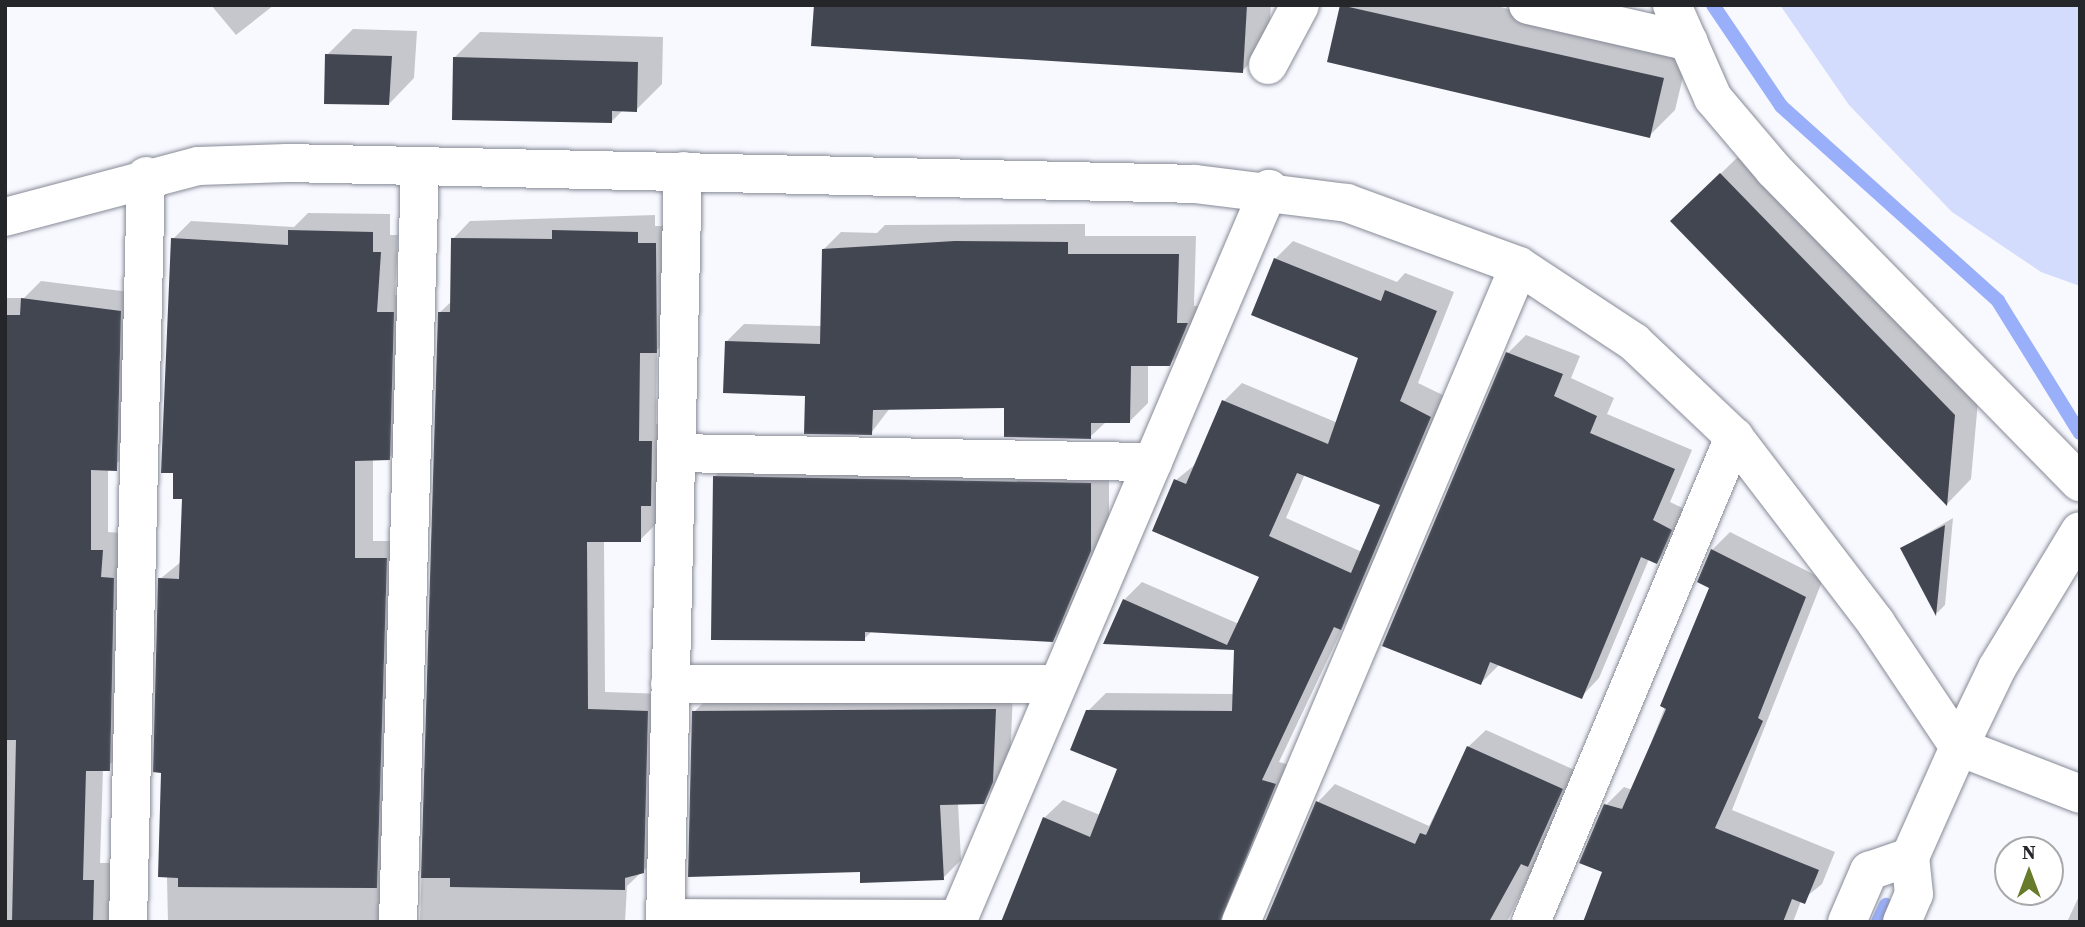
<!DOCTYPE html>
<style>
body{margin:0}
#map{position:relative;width:2085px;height:927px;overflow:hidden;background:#f8f9ff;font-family:"Source Serif 4",serif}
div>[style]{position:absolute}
.green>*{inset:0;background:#d3dcfc}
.shadow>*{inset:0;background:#0003}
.stream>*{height:14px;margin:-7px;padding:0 7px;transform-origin:7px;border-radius:7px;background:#9aaffa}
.building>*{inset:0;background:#424650}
.roads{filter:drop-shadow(0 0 2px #868a96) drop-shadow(0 0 2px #868a96)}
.street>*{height:38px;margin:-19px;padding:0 19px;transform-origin:19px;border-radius:19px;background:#fff}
.secondary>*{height:38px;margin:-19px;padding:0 19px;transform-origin:19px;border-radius:19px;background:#fff}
span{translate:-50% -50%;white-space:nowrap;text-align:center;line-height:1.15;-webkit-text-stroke:7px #fff;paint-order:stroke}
.frame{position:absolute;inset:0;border:7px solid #24262a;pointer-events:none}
.north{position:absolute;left:1994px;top:836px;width:70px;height:70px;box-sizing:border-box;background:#fff;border:2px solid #a7a8aa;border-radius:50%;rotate:0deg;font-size:19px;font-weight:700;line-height:28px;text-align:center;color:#24262a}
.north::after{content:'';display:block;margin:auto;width:24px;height:32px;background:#677b2b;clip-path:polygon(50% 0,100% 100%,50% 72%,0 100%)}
</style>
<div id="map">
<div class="green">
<div style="clip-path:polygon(1780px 5px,2080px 5px,2080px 286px,2041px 272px,1952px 212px,1849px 105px)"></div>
</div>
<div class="shadow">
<div style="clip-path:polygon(211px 5px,274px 5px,236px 35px)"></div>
<div style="clip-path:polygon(815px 5px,1271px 5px,1268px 45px,1242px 71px)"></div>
<div style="clip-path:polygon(1342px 5px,1492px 5px,1689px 52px,1675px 110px,1649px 136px,1329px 61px)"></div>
<div style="clip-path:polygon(353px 29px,417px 31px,414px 78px,389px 104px,327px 55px)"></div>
<div style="clip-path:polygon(480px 32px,663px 37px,662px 84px,636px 110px,624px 109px,611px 122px,454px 58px)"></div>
<div style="clip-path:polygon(1746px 149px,1979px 390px,1971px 479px,1947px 504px,1672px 221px)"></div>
<div style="clip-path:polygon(308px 213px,390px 214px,390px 235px,398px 235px,395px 295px,411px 295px,407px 440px,389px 458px,373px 459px,373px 541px,404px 541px,380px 922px,168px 922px,160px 579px,182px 561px,184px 497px,173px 239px,191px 221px,294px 227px)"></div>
<div style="clip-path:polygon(655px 215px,655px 226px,673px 226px,674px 333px,657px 350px,656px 424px,669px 424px,658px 522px,640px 540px,604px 540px,605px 692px,665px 694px,661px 854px,627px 886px,625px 922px,420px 922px,439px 313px,452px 301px,453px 239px,470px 221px)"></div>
<div style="clip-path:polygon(1085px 224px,1085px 236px,1196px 236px,1194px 306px,1204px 306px,1188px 346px,1169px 364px,1148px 364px,1148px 403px,1130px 421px,1107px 421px,1090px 437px,1006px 406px,890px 408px,871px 433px,726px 342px,744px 324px,822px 326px,823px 250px,841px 232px,877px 233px,885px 225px)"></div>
<div style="clip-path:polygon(evenodd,1293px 241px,1397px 282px,1405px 273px,1454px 292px,1418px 383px,1449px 398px,1359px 609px,1344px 625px,1279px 762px,1293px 766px,1248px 922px,1126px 922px,1044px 818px,1063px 800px,1100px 815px,1119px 768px,1088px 711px,1106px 693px,1235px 694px,1236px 649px,1106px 643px,1124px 600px,1142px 582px,1239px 624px,1261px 576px,1176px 480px,1197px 463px,1224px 401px,1242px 383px,1338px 423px,1360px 357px,1275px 259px,1293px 241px,1305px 474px,1382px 504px,1362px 552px,1286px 518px,1305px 474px)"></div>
<div style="clip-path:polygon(41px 281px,138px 293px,134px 451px,108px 469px,108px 532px,120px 533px,127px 752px,103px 769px,100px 863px,111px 863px,110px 922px,5px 922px,5px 298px,24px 298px)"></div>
<div style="clip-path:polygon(1526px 335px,1580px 356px,1571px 378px,1614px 398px,1607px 414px,1692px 450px,1670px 502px,1689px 511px,1675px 544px,1657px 562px,1649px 559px,1599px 678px,1581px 697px,1500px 664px,1481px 683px,1508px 353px)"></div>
<div style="clip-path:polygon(733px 458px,1109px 465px,1109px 532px,1070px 622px,1052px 640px,872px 631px,864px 639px,715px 476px)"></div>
<div style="clip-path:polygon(1953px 518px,1945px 605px,1937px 613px,1902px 548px)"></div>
<div style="clip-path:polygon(1730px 532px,1823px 579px,1732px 810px,1835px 852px,1822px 884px,1801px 901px,1793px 922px,1585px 922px,1605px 872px,1606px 805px,1624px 787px,1633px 790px,1711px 587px,1712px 550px)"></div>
<div style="clip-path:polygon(1013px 692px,1010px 763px,983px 802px,958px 803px,961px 860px,943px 878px,862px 870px,690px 875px,694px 712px,712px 694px)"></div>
<div style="clip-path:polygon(1486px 730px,1579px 772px,1507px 922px,1483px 922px,1318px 802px,1335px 784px,1429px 826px,1468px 747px)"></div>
<div style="clip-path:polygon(2080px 894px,2080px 922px,2067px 922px)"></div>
</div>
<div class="stream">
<div style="left:1713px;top:5px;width:122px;rotate:56deg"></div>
<div style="left:1781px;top:106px;width:292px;rotate:41.9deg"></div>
<div style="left:1998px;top:301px;width:155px;rotate:58.2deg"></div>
<div style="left:1878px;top:922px;width:19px;rotate:-65deg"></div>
</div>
<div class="building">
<div style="clip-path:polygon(814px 5px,1247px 5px,1243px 73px,811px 46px)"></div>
<div style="clip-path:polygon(1340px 5px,1664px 78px,1650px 138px,1327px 62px)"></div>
<div style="clip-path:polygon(325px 54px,392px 56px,389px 105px,324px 104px)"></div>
<div style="clip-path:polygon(453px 57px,638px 62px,637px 112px,612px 111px,612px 123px,452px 120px)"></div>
<div style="clip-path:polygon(1720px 173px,1955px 415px,1947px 506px,1670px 221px)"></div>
<div style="clip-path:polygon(288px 230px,373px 232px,373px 252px,381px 252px,377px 312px,394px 312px,390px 460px,355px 461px,355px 558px,387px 558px,377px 888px,178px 887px,178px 878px,158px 877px,161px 773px,153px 772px,158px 578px,179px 579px,182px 499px,173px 499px,173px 473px,161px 473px,171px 238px,288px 245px)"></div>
<div style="clip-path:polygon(552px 230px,638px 232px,638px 243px,656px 243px,657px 353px,640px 353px,639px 441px,652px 441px,651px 506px,641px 506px,641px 542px,587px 542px,588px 709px,648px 711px,644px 873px,625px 878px,625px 890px,450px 887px,450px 878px,421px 878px,438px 312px,450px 312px,451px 238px,552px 239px)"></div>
<div style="clip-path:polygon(955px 241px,1068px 242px,1068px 254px,1179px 254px,1177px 323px,1188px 323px,1170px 366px,1131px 366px,1130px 423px,1091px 423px,1091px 439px,1004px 437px,1004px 408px,873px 410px,872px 435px,804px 434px,805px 396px,723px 393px,725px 341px,820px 344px,822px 249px)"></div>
<div style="clip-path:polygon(evenodd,1274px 258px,1381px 301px,1385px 290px,1437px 311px,1400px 401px,1431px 417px,1341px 630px,1334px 627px,1262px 780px,1276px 784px,1220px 922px,1001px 922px,1043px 817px,1090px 837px,1117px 769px,1070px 750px,1086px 710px,1232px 711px,1234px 650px,1103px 644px,1123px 599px,1227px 645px,1259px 577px,1152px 531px,1174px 479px,1186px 484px,1222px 400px,1328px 444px,1358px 358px,1251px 315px,1274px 258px,1297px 473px,1380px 505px,1351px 573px,1269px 536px,1297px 473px)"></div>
<div style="clip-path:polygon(21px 298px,121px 311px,117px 471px,91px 470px,91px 550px,103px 550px,101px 577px,114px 578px,110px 771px,86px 771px,83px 880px,94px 880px,93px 922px,12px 922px,16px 740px,5px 740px,5px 315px,20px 315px)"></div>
<div style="clip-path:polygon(1506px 352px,1563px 374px,1554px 396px,1597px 416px,1590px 433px,1675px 469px,1653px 520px,1672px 530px,1657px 564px,1641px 557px,1582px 699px,1490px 662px,1481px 685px,1382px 646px)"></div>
<div style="clip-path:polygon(713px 476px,1091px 483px,1091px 551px,1053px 642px,865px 632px,865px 641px,711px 640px)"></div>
<div style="clip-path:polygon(1945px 525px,1936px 616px,1900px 548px)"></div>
<div style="clip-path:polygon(1711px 549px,1806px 597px,1758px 718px,1763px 721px,1715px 828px,1819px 870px,1805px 904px,1792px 899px,1783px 922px,1583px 922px,1602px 872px,1579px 863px,1604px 804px,1622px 809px,1666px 709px,1660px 706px,1709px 588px,1697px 582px)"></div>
<div style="clip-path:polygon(996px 709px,993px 782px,984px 804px,940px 805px,944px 880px,860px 883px,860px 872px,688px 877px,692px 711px)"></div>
<div style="clip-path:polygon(1467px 746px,1563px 789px,1528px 867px,1521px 864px,1489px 922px,1265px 922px,1316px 801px,1415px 844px,1420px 833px,1426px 835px)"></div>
</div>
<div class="roads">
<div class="street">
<div style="left:1528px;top:5px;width:165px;rotate:12.9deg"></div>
<div style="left:1672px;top:5px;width:102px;rotate:66.2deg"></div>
<div style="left:1713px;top:98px;width:94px;rotate:49.7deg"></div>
<div style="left:1774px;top:170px;width:437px;rotate:45.6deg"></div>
<div style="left:1268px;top:65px;width:68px;rotate:-61.9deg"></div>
<div style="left:5px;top:217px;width:200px;rotate:-14.8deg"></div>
<div style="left:198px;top:166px;width:89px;rotate:-1.9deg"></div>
<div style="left:287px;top:163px;width:908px;rotate:1.32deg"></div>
<div style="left:1195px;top:184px;width:153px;rotate:7.1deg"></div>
<div style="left:1347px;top:203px;width:183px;rotate:20.1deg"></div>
<div style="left:1519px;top:266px;width:138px;rotate:33.5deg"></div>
<div style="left:1634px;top:342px;width:138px;rotate:43.5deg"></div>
<div style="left:1734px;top:437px;width:234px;rotate:52.6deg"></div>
<div style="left:1876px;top:623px;width:149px;rotate:56.2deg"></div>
<div style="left:1959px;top:747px;width:130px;rotate:21.2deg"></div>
<div style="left:676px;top:453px;width:477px;rotate:1.1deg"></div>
<div style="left:670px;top:684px;width:388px"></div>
<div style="left:665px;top:918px;width:293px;rotate:0.2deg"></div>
<div style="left:128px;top:922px;width:746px;rotate:-88.62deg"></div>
<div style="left:398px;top:922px;width:753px;rotate:-88.33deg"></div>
<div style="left:665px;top:922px;width:751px;rotate:-88.63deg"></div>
<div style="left:957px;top:922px;width:797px;rotate:-66.94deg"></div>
<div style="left:1241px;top:922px;width:712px;rotate:-67.03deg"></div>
<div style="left:1531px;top:922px;width:526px;rotate:-67.29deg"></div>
</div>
<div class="secondary">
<div style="left:1847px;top:922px;width:56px;rotate:-66.7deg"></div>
<div style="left:1869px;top:871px;width:43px;rotate:-18.9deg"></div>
<div style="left:1902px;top:922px;width:30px;rotate:-67deg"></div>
<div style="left:1914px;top:894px;width:37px;rotate:-96deg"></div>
<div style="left:1910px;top:857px;width:120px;rotate:-66deg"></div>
<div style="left:1959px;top:747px;width:88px;rotate:-64.3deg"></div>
<div style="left:1997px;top:668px;width:160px;rotate:-58.8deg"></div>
</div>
</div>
<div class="frame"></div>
<div class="north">N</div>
</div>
